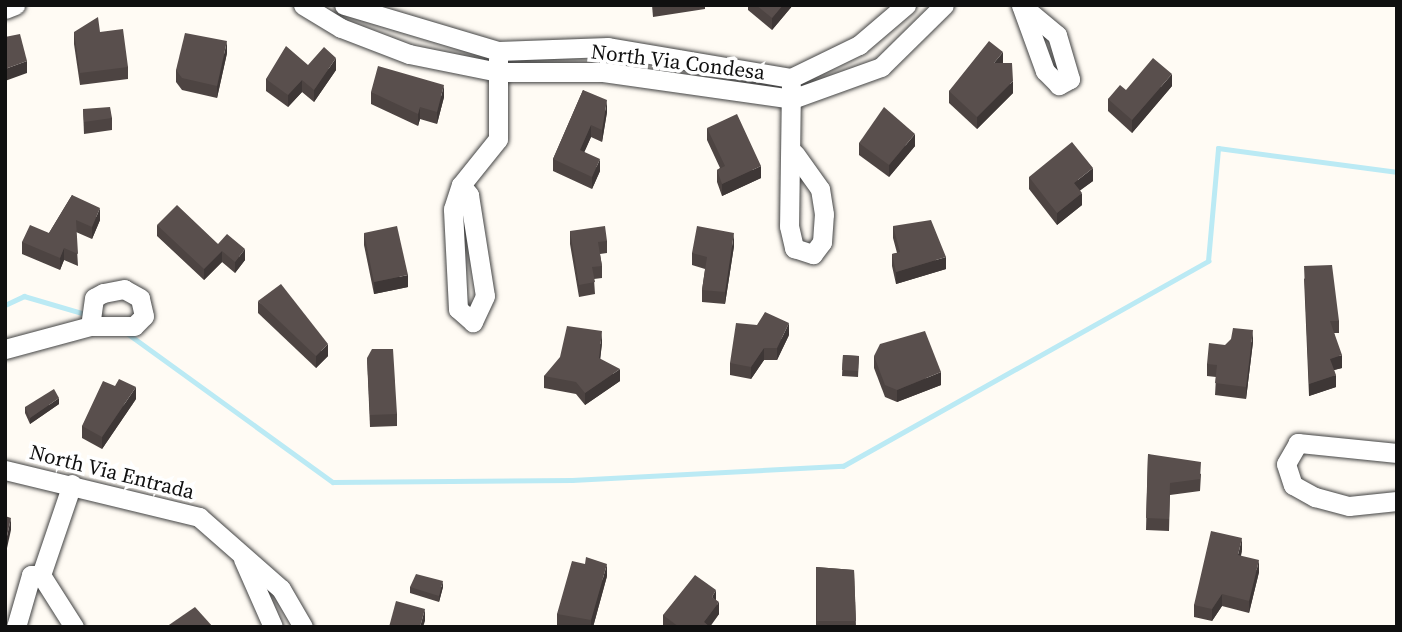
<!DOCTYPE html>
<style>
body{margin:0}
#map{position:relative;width:1402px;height:632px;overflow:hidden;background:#fffbf4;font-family:"Source Serif 4",serif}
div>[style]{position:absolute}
.stream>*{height:4.5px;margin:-2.25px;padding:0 2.25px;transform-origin:2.25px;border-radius:2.25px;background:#bbeaf4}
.roads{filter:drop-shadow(0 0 2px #434343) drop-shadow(0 0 2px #434343)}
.minor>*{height:19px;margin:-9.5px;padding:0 9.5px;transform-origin:9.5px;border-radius:9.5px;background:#fff}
.wall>*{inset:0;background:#4d4442}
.shaded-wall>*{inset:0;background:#3e3736}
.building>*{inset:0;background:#594f4d}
span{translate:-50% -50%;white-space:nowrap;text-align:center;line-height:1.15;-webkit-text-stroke:7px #fff;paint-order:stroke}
.street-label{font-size:21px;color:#101010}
.frame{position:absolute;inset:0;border:7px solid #101010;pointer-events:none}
</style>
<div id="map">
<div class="stream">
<div style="left:5px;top:305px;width:21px;rotate:-25deg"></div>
<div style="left:24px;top:296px;width:64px;rotate:16.4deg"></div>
<div style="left:127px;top:333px;width:254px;rotate:35.9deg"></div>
<div style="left:333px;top:482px;width:239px;rotate:-0.5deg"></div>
<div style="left:572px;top:480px;width:271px;rotate:-3deg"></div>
<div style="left:843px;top:466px;width:419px;rotate:-29.3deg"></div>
<div style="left:1208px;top:261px;width:113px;rotate:-84.9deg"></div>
<div style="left:1218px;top:148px;width:181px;rotate:7.6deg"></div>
</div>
<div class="roads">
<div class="minor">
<div style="left:303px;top:5px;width:44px;rotate:31.2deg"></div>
<div style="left:341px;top:28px;width:73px;rotate:20.9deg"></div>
<div style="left:409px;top:54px;width:91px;rotate:11.4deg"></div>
<div style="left:498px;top:72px;width:105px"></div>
<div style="left:603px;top:72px;width:191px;rotate:8.1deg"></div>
<div style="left:792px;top:99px;width:95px;rotate:-19.8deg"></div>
<div style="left:881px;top:67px;width:88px;rotate:-44.5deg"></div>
<div style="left:344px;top:5px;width:161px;rotate:16.6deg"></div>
<div style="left:498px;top:51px;width:110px;rotate:-2.1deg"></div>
<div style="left:608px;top:47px;width:186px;rotate:9.6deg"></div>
<div style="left:791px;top:78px;width:76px;rotate:-25.9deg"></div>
<div style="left:859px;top:45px;width:62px;rotate:-40.4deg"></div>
<div style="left:1021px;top:5px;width:47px;rotate:39.8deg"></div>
<div style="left:1057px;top:35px;width:46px;rotate:73.5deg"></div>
<div style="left:1070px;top:79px;width:13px;rotate:151deg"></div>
<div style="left:1059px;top:85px;width:20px;rotate:-135deg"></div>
<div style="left:1045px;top:71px;width:70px;rotate:-110deg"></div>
<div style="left:5px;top:9px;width:11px;rotate:-22deg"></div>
<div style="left:791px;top:86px;width:140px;rotate:90.8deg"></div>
<div style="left:789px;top:226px;width:23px;rotate:77deg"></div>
<div style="left:794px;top:248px;width:20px;rotate:18deg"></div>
<div style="left:813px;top:254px;width:15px;rotate:-53deg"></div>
<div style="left:822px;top:242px;width:28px;rotate:-86deg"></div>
<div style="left:824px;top:214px;width:25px;rotate:-99deg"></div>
<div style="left:820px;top:189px;width:43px;rotate:-125.5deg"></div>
<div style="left:461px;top:185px;width:13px;rotate:51deg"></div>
<div style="left:469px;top:195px;width:102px;rotate:81deg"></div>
<div style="left:485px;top:296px;width:29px;rotate:115deg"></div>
<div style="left:473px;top:322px;width:20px;rotate:-139deg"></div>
<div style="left:458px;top:309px;width:100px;rotate:-92.9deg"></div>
<div style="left:453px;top:209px;width:25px;rotate:-72deg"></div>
<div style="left:461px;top:185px;width:59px;rotate:-51.2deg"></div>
<div style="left:498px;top:139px;width:80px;rotate:-90deg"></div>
<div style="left:5px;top:349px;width:88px;rotate:-15.1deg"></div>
<div style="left:90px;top:326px;width:44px"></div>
<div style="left:134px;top:326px;width:14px;rotate:-45deg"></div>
<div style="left:144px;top:316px;width:18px;rotate:-103deg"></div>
<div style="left:140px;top:298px;width:18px;rotate:-151deg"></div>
<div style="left:124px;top:289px;width:21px;rotate:169deg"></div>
<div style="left:103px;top:293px;width:10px;rotate:151deg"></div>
<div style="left:94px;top:298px;width:28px;rotate:98deg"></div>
<div style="left:1397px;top:453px;width:100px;rotate:-174.2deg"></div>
<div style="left:1298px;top:443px;width:24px;rotate:120deg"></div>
<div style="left:1286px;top:464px;width:22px;rotate:72deg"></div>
<div style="left:1293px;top:485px;width:25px;rotate:29deg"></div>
<div style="left:1315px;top:497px;width:35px;rotate:15deg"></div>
<div style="left:1349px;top:506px;width:48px;rotate:-5.9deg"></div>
<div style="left:5px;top:470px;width:200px;rotate:13.6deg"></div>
<div style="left:199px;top:517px;width:109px;rotate:41.3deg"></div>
<div style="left:281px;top:589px;width:44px;rotate:59.9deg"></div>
<div style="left:243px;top:559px;width:74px;rotate:66.2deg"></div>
<div style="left:41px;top:575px;width:96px;rotate:-71.2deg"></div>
<div style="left:16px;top:627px;width:54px;rotate:-73.9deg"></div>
<div style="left:31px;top:575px;width:10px"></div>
<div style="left:41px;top:575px;width:62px;rotate:57.6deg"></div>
</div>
</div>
<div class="wall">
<div style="clip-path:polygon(652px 5px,705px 5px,705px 9px,653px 17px)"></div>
<div style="clip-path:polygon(748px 5px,793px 5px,772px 30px,748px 10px)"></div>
<div style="clip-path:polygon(74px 32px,100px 32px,128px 67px,128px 79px,80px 85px,74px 44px)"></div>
<div style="clip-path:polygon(227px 53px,217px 98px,182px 90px,176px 82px,176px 70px)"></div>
<div style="clip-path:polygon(1003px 63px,1013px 93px,977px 129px,949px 103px,949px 91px)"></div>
<div style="clip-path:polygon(308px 65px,336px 70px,314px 102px,302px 92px,288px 107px,266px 91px,266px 79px)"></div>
<div style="clip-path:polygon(1172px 86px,1132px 133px,1108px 111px,1108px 99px,1126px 90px)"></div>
<div style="clip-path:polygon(583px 90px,607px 112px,602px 142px,591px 137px,584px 152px,600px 171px,592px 189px,553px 171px,553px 159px)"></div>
<div style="clip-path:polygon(371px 92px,444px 97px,437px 124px,420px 119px,418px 126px,371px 104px)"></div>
<div style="clip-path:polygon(83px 109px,112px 118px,112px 130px,84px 134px)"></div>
<div style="clip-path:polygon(707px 128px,761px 178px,722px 196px,717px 182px,717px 170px,720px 168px,707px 140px)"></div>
<div style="clip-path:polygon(859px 143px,915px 146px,889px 177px,859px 155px)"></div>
<div style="clip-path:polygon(1029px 177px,1093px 181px,1080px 190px,1082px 205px,1057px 225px,1029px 189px)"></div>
<div style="clip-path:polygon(72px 195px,100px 220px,92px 239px,76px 232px,78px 266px,64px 260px,60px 270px,22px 254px,22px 242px,49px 233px)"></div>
<div style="clip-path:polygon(157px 225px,218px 244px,245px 260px,235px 273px,222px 262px,204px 280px,157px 236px)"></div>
<div style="clip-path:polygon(893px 226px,946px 269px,896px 284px,892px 266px,892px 254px,897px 253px,893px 238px)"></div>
<div style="clip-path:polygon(570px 231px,607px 241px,607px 253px,600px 254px,602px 266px,602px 278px,594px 279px,595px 294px,579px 297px,570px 244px)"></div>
<div style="clip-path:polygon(364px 233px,408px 287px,374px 294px,364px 245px)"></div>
<div style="clip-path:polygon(734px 246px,725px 304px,702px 302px,702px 290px,705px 269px,692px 265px,692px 253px)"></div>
<div style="clip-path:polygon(1304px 278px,1339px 321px,1339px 333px,1334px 333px,1342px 368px,1334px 370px,1336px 387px,1309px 396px)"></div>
<div style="clip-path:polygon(258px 301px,328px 356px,316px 368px,258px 313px)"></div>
<div style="clip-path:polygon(789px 335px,777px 360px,764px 360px,751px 379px,730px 375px,730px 363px)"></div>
<div style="clip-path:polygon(1253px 342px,1246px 399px,1215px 395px,1216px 377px,1207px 376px,1207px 364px,1225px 345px)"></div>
<div style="clip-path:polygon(602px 343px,600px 359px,620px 381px,585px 405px,576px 394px,544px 388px,544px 376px)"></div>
<div style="clip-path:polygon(843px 355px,859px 356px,858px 377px,842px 376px)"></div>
<div style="clip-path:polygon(874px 356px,941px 385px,897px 402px,885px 397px,874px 368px)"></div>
<div style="clip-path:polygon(367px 358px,397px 414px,397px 426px,370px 427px)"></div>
<div style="clip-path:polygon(136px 399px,102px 449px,82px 438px,82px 426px)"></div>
<div style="clip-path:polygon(59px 404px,30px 424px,25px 413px,25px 407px)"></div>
<div style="clip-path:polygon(1148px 454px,1201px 474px,1200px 491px,1170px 495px,1169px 531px,1146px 530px)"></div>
<div style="clip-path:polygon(1242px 550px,1241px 556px,1259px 572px,1249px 613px,1222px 606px,1212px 621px,1194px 617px,1194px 605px)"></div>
<div style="clip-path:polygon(816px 567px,854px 570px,856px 627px,816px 627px)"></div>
<div style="clip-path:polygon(607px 576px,593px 627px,557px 626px,557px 614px)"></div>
<div style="clip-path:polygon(410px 587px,443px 587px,439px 602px,410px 593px)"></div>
<div style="clip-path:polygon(716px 600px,719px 614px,710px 627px,663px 627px,663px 615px)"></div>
</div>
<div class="shaded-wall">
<div style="clip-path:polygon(783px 5px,793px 5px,772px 30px,772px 18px)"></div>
<div style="clip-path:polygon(227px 41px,227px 53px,217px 98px,217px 86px)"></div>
<div style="clip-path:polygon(1003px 52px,1003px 64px,994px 63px)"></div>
<div style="clip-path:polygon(336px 58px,336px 70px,314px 102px,314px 90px)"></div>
<div style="clip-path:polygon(27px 61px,27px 73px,5px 81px,5px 69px)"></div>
<div style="clip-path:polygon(1172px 74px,1172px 86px,1132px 133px,1132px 120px)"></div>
<div style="clip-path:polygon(302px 80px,302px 92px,288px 107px,288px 95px)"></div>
<div style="clip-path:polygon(1013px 81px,1013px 93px,977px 129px,977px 117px)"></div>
<div style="clip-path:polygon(444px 85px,444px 97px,437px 124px,437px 112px)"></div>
<div style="clip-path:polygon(607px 100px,607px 112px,602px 142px,602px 130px)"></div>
<div style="clip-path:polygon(420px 107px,420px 119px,418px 126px,418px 114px)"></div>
<div style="clip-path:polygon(591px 125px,591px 137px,580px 162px,580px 150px)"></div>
<div style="clip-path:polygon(915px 134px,915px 146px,889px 177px,889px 165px)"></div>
<div style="clip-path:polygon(600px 159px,600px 171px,592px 189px,592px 177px)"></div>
<div style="clip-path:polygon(761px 166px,761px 178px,722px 196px,722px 184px)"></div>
<div style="clip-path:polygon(1093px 168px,1093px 181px,1074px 195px,1074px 183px)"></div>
<div style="clip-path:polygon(1082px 193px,1082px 205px,1057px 225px,1057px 213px)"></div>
<div style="clip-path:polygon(100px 208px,100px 220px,92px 239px,92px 227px)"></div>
<div style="clip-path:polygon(734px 233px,734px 246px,725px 304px,725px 292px)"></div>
<div style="clip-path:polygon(64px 248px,64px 260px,60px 270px,60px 258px)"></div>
<div style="clip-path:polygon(245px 249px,245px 260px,235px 273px,235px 262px)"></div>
<div style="clip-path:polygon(222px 251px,222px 262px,204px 280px,204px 269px)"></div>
<div style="clip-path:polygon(946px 257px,946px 269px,896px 284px,896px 272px)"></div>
<div style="clip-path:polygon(408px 275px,408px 287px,374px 294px,374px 282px)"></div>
<div style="clip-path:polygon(789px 323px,789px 335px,777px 360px,777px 348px)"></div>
<div style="clip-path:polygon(1253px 330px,1253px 342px,1246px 399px,1246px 387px)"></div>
<div style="clip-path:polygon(602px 331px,602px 343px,599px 370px,599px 358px)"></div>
<div style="clip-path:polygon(328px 344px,328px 356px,316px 368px,316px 356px)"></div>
<div style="clip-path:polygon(764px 348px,764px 360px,751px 379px,751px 367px)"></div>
<div style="clip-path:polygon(1342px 355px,1342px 368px,1330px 371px,1330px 359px)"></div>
<div style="clip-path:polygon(620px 369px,620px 381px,585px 405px,585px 393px)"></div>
<div style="clip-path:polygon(941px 372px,941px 385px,897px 402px,897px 390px)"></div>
<div style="clip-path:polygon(1336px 375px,1336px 387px,1309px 396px,1309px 384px)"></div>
<div style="clip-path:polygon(136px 387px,136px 399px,102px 449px,102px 437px)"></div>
<div style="clip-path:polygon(59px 398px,59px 404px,30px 424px,30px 418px)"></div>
<div style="clip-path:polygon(11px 518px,11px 530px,5px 557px,5px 545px)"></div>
<div style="clip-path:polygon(1242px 538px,1242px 550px,1238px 567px,1238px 555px)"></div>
<div style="clip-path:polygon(1259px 560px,1259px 572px,1249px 613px,1249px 601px)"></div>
<div style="clip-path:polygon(607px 564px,607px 576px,593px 627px,591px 627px,591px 620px)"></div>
<div style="clip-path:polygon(443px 581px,443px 587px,439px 602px,439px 596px)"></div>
<div style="clip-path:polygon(716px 590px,716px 602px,712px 597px)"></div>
<div style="clip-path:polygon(1222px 594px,1222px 606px,1212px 621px,1212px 609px)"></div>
<div style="clip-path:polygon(719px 602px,719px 614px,709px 627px,704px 622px)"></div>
<div style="clip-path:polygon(425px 609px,425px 621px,423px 627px,420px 627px)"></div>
</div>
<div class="building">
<div style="clip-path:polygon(756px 5px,783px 5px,772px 18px)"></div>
<div style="clip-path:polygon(98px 17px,100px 32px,123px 29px,128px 67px,80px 73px,74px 32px)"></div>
<div style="clip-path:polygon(185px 33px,227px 41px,217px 86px,182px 78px,176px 70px)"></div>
<div style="clip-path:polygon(20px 34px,27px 61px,5px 69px,5px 37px)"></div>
<div style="clip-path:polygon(989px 41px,1003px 52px,994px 63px,1012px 63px,1013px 81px,977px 117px,949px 91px)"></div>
<div style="clip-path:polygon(286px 46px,308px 65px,324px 47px,336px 58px,314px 90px,302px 80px,288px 95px,266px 79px)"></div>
<div style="clip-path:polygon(1153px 58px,1172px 74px,1132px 120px,1108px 99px,1120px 85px,1126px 90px)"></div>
<div style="clip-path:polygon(378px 66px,444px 85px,437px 112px,420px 107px,418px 114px,371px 92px)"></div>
<div style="clip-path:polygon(583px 90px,607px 100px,602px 130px,591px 125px,580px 150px,600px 159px,592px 177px,553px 159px)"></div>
<div style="clip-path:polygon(110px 107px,112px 118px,84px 122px,83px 109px)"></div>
<div style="clip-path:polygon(884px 107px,915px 134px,889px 165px,859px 143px)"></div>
<div style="clip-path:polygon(737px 114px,761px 166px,722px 184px,717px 170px,725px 166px,707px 128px)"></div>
<div style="clip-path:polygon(1072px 142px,1093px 168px,1074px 183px,1082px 193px,1057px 213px,1029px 177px)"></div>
<div style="clip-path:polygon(72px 195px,100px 208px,92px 227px,76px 220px,78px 254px,64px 248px,60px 258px,22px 242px,30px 225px,49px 233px)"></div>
<div style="clip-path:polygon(177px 205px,218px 244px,227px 234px,245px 249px,235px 262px,222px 251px,204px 269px,157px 225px)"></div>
<div style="clip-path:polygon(931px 220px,946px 257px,896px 272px,892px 254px,900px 252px,893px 226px)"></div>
<div style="clip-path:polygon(397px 226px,408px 275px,374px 282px,364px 233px)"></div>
<div style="clip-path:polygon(605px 226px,607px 241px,598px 242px,602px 266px,592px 267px,595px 282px,579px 285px,570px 231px)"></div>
<div style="clip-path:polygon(697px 226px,734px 233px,725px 292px,702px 290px,707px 257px,692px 253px)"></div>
<div style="clip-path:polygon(1332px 265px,1339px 321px,1330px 321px,1342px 355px,1330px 359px,1336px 375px,1309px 384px,1304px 266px)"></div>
<div style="clip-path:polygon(281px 284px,328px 344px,316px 356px,258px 301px)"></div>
<div style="clip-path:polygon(765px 312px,789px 323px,777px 348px,764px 348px,751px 367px,730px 363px,736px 323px,757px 325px)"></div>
<div style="clip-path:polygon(567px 326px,602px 331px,599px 358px,620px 369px,585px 393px,576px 382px,544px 376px,560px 357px)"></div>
<div style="clip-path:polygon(1233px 328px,1253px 330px,1246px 387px,1215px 383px,1217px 365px,1207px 364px,1209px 343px,1225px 345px,1231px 339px)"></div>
<div style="clip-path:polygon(925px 331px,941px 372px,897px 390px,885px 385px,874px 356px,880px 344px)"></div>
<div style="clip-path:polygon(372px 349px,393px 349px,397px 414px,370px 415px,367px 358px)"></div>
<div style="clip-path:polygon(843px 355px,859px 356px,858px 371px,842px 370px)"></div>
<div style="clip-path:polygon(119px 379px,136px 387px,102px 437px,82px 426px,103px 381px,115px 386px)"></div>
<div style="clip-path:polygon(54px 389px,59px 398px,30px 418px,25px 407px)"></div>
<div style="clip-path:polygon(1148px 454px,1201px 462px,1200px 479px,1170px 483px,1169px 519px,1146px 518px)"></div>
<div style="clip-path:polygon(5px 516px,11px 518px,5px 545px)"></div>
<div style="clip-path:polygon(1211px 531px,1242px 538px,1238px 555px,1259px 560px,1249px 601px,1222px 594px,1212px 609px,1194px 605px)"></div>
<div style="clip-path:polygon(586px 557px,607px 564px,591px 620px,557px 614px,572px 561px,585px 564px)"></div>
<div style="clip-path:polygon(816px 567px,854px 570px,856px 621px,817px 621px)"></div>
<div style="clip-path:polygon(416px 574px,443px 581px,439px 596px,410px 587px)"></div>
<div style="clip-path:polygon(695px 575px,716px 590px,712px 597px,719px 602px,704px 622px,710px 627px,679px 627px,663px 615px)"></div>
<div style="clip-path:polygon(396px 601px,425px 609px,420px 627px,389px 627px)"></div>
<div style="clip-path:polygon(195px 607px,213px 627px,166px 627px)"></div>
</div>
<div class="street-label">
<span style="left:678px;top:62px;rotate:7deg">North Via Condesa</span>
<span style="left:112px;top:472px;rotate:14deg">North Via Entrada</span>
</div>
<div class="frame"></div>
</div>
